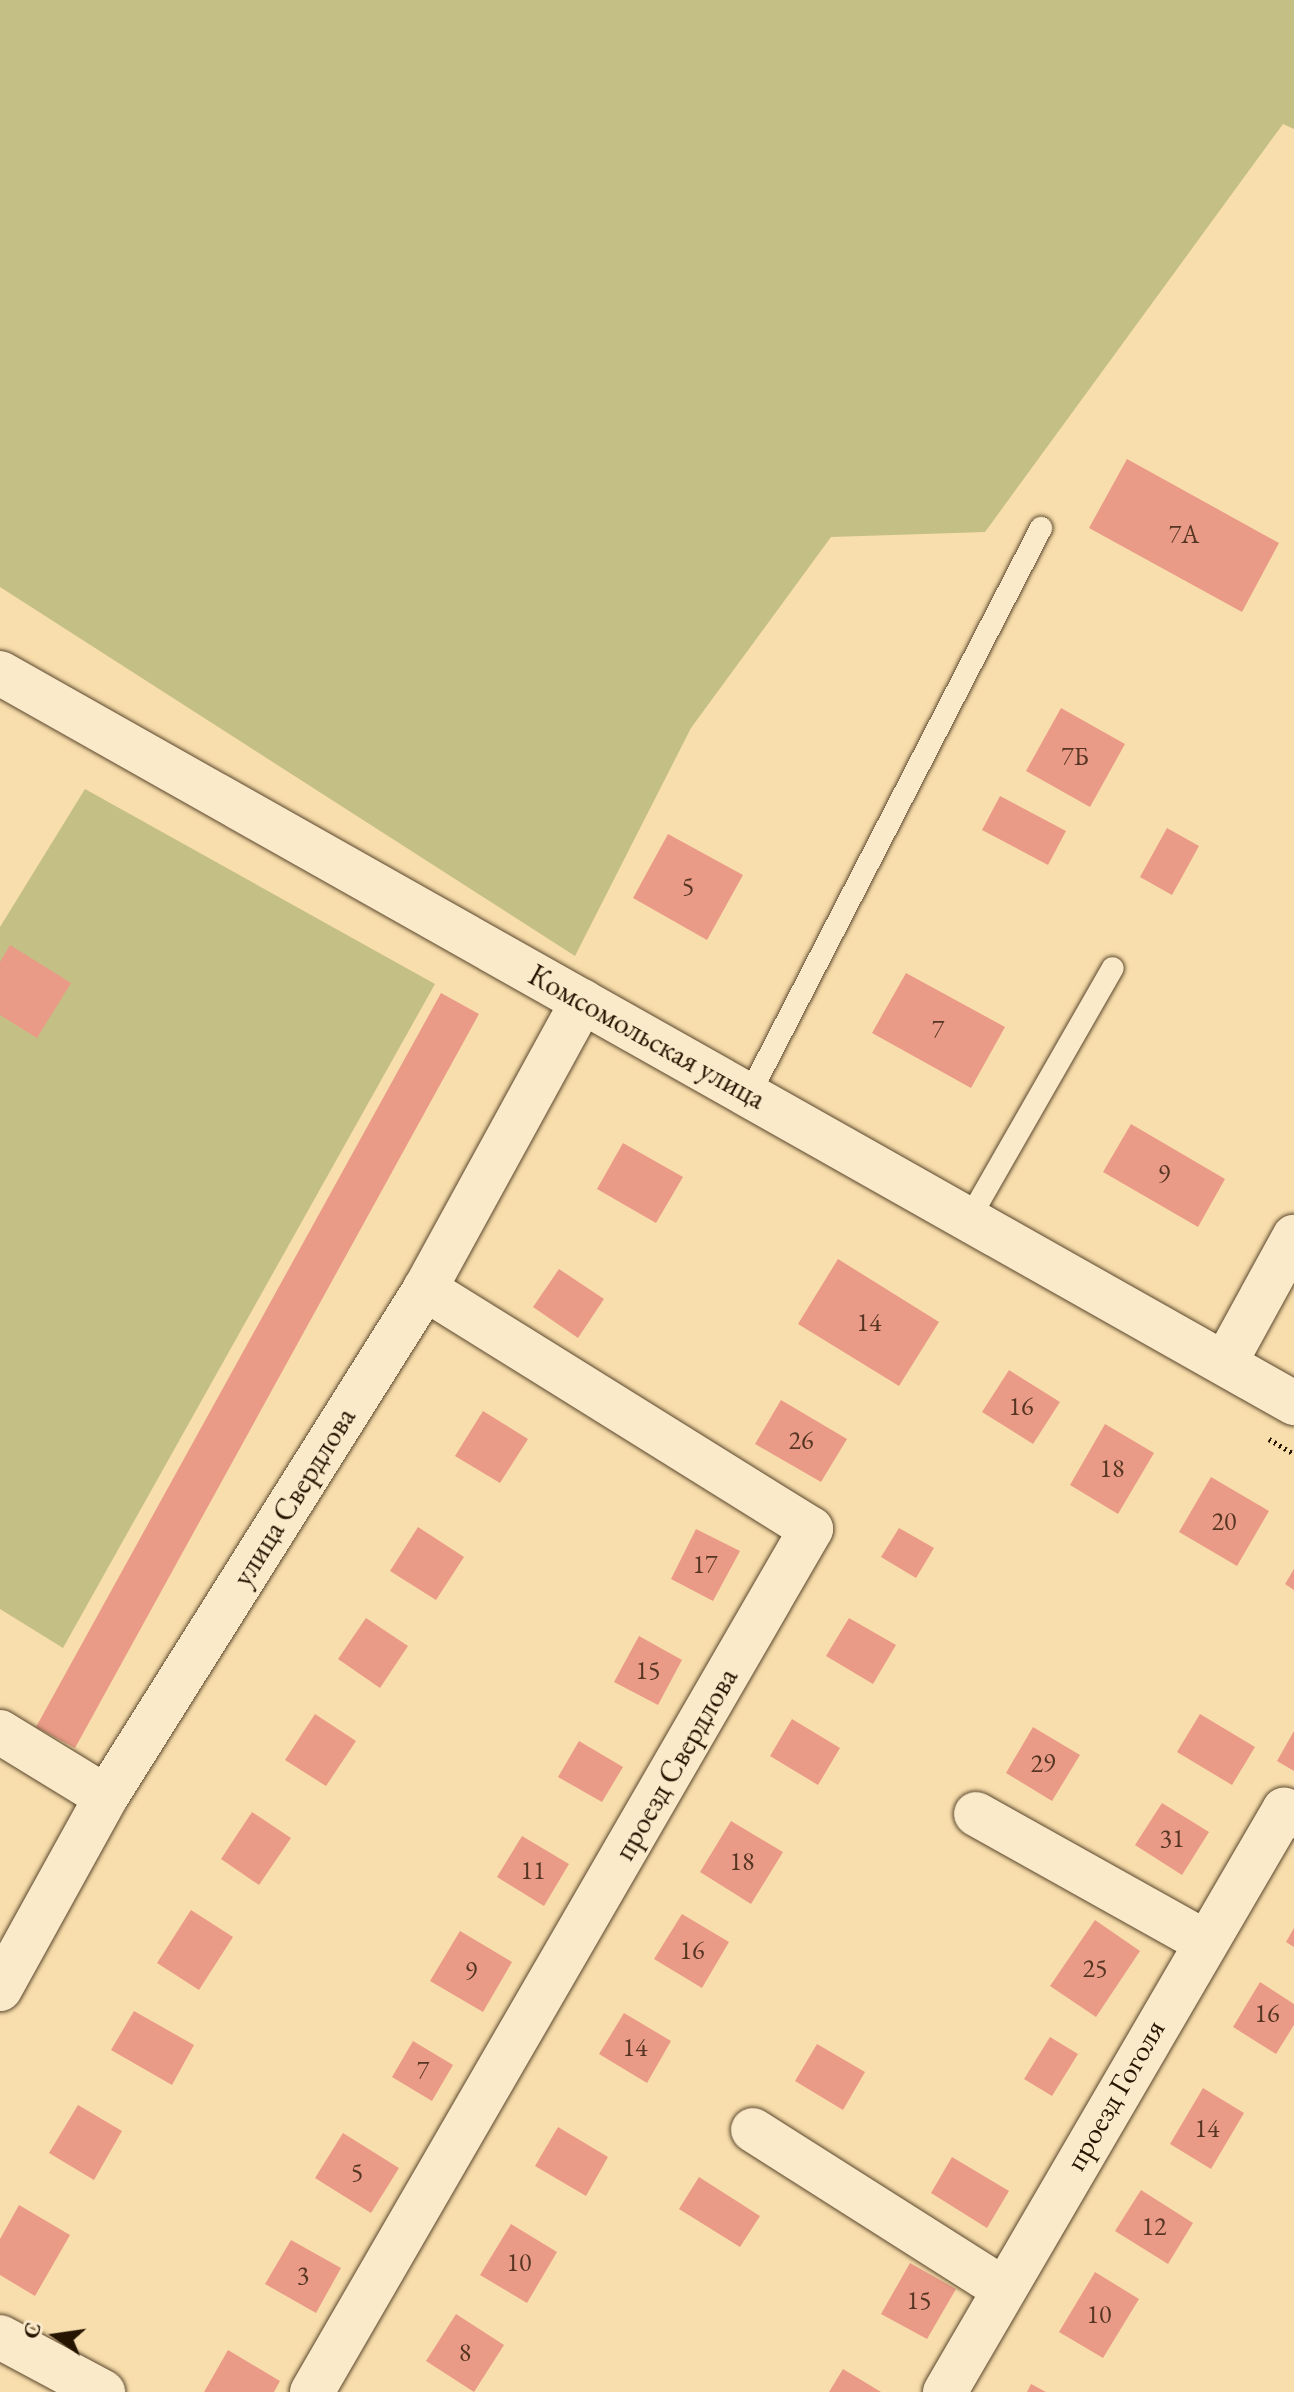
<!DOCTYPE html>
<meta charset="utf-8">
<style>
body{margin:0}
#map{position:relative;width:1294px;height:2392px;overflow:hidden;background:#f9dead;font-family:"EB Garamond",serif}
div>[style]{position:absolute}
.green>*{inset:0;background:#c4bf85}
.building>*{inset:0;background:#ea9b87}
.path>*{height:5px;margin-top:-2.5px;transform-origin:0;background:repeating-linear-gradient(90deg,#251501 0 2px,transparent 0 6px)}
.roads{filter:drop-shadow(0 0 2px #5a472c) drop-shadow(0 0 2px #5a472c)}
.lane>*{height:22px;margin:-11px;padding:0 11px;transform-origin:11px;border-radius:11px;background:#fbeaca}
.street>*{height:44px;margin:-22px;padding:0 22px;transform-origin:22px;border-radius:22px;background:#fbeaca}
span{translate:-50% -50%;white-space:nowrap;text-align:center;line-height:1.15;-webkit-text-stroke:6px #fbeaca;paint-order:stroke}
.number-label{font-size:26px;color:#563622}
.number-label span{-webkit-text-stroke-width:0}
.street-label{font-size:30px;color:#251501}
.north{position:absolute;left:16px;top:2296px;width:80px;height:80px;-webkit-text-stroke:6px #fbeaca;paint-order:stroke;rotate:283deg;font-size:22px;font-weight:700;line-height:32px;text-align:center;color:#251501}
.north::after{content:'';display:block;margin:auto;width:28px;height:36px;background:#251501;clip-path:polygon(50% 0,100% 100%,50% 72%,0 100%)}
</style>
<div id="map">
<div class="green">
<div style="clip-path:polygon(0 0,1294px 0,1294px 129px,1283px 124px,985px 532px,831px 537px,691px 728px,575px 956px,0 587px)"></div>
<div style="clip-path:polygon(85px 789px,435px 984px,63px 1648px,0 1609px,0 927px)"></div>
</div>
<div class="building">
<div style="clip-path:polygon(1127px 459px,1279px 543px,1242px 612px,1089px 528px)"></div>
<div style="clip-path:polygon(1061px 708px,1125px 744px,1090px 807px,1026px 771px)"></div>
<div style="clip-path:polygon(1000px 796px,1066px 831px,1048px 865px,982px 830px)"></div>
<div style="clip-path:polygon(1167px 828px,1199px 846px,1172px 895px,1140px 877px)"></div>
<div style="clip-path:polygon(668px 834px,743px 875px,707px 940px,633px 898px)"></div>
<div style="clip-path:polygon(10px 945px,71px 983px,37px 1038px,0 1015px,0 962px)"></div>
<div style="clip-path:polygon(906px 973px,1005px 1027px,971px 1088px,872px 1033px)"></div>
<div style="clip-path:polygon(441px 993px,479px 1014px,75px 1748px,36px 1727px)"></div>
<div style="clip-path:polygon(1131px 1124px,1225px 1179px,1198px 1227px,1103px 1172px)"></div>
<div style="clip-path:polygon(623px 1143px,683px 1177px,656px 1223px,597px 1189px)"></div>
<div style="clip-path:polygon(838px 1259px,939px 1322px,899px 1386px,798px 1324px)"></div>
<div style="clip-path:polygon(559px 1269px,604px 1299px,578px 1338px,533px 1307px)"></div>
<div style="clip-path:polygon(1009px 1370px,1060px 1402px,1033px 1444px,982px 1412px)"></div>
<div style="clip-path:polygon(781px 1400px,847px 1439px,821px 1482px,755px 1444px)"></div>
<div style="clip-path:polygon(483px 1411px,528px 1439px,500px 1483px,455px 1456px)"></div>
<div style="clip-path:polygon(1105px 1424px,1154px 1453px,1118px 1514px,1070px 1485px)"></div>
<div style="clip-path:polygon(1211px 1477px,1269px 1511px,1237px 1566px,1179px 1532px)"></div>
<div style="clip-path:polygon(418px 1527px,464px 1557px,436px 1600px,390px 1571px)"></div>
<div style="clip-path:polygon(899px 1528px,934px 1548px,916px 1578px,881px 1557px)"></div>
<div style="clip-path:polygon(696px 1529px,740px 1551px,713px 1601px,671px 1579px)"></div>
<div style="clip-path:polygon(1294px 1569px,1294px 1590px,1285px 1584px)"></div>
<div style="clip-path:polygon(366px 1618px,408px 1646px,380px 1688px,338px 1659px)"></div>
<div style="clip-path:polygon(849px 1618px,896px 1645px,873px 1684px,826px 1656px)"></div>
<div style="clip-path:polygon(639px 1636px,682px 1660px,658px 1705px,614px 1682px)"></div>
<div style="clip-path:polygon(315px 1714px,356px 1741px,326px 1786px,285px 1760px)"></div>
<div style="clip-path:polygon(1200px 1714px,1255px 1747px,1232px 1785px,1177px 1752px)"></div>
<div style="clip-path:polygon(792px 1719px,840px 1748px,818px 1785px,770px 1756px)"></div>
<div style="clip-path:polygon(1033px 1727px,1080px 1755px,1052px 1801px,1006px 1773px)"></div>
<div style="clip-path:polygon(1294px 1731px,1294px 1771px,1277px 1761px)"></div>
<div style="clip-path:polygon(579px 1741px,623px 1767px,602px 1802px,558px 1777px)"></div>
<div style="clip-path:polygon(1162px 1803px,1209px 1832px,1182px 1875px,1135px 1845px)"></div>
<div style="clip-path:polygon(252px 1812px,291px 1838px,259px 1885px,221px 1859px)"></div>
<div style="clip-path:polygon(731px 1821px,783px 1852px,751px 1904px,700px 1872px)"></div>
<div style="clip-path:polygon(522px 1836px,569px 1864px,544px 1906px,497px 1877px)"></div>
<div style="clip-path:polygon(191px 1910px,233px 1937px,199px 1990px,157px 1963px)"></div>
<div style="clip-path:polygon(682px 1914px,729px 1942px,702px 1988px,654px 1959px)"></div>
<div style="clip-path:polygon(1095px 1920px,1140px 1951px,1096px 2017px,1050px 1986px)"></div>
<div style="clip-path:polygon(1294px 1928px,1294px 1947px,1286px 1942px)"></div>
<div style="clip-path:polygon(460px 1931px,512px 1962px,483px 2012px,430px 1981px)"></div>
<div style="clip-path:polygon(1260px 1982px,1294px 2004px,1294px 2025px,1276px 2054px,1233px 2027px)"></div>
<div style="clip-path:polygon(134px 2011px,194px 2045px,172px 2085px,111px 2050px)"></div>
<div style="clip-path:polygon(624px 2013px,671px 2041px,647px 2083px,599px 2054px)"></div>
<div style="clip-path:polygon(1050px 2037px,1078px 2054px,1052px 2096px,1024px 2079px)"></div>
<div style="clip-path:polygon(413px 2041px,453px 2065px,432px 2101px,392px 2077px)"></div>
<div style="clip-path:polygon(817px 2044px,865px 2072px,843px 2110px,795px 2081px)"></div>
<div style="clip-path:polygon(1203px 2088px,1244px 2113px,1211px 2169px,1170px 2144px)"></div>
<div style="clip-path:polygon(78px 2105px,122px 2131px,94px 2180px,49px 2153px)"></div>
<div style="clip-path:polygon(558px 2127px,608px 2157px,586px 2196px,535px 2166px)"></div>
<div style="clip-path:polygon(343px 2133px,399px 2168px,371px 2213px,315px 2178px)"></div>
<div style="clip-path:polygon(952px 2157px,1009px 2191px,987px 2228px,931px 2193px)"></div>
<div style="clip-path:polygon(699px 2177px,760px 2216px,740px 2247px,679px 2209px)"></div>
<div style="clip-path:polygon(1141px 2190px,1193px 2223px,1168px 2264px,1115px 2231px)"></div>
<div style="clip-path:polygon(19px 2205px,70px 2235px,35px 2296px,0 2275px,0 2239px)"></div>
<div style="clip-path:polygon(511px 2224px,557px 2252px,527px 2303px,480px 2275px)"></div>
<div style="clip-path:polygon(291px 2240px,341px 2268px,316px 2313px,265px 2284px)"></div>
<div style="clip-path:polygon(910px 2263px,956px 2289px,927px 2339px,881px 2314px)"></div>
<div style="clip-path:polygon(1095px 2272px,1139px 2299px,1103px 2358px,1059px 2332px)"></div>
<div style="clip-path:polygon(456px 2314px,504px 2345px,474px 2392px,426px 2361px)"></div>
<div style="clip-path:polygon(228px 2350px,280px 2381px,274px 2392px,204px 2392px)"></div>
<div style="clip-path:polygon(843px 2369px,881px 2392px,829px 2392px)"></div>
<div style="clip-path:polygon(1031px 2384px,1046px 2392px,1027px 2392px)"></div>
</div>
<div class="path">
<div style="left:1269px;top:1439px;width:29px;rotate:31deg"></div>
</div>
<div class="roads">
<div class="lane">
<div style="left:749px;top:1095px;width:638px;rotate:-62.75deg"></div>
<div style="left:969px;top:1219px;width:289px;rotate:-60.2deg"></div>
</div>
<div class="street">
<div style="left:0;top:673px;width:1486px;rotate:29.43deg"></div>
<div style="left:1225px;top:1363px;width:144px;rotate:-61.3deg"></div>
<div style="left:0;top:1732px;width:124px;rotate:31.5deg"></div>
<div style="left:976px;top:1814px;width:262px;rotate:29.2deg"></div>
<div style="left:0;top:1989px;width:219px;rotate:-61.1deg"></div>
<div style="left:106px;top:1797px;width:600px;rotate:-57.87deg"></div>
<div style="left:425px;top:1289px;width:328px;rotate:-61.3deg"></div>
<div style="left:753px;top:2130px;width:295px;rotate:32.4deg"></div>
<div style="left:0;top:2337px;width:117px;rotate:28.1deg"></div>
<div style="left:312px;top:2392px;width:997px;rotate:-59.96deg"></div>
<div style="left:811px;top:1529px;width:455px;rotate:-148.1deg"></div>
<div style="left:945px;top:2392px;width:674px;rotate:-59.78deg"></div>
<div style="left:1284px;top:1810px;width:12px;rotate:31deg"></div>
</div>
</div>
<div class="number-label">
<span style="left:1184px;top:535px">7А</span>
<span style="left:1075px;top:757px">7Б</span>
<span style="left:688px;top:887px">5</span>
<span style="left:938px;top:1030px">7</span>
<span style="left:1164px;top:1175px">9</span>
<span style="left:869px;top:1323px">14</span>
<span style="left:1021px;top:1407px">16</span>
<span style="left:801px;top:1441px">26</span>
<span style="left:1112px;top:1469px">18</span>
<span style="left:1224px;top:1522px">20</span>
<span style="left:705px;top:1565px">17</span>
<span style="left:648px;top:1671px">15</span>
<span style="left:1043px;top:1764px">29</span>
<span style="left:1172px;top:1839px">31</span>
<span style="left:742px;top:1862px">18</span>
<span style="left:533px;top:1871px">11</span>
<span style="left:692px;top:1951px">16</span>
<span style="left:1095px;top:1969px">25</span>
<span style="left:471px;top:1972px">9</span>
<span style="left:1267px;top:2014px">16</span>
<span style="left:635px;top:2048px">14</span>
<span style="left:423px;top:2071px">7</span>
<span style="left:1207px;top:2129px">14</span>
<span style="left:357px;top:2173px">5</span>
<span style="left:1154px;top:2227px">12</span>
<span style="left:519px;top:2263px">10</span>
<span style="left:303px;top:2276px">3</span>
<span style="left:919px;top:2301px">15</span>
<span style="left:1099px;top:2315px">10</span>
<span style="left:465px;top:2353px">8</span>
</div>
<div class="street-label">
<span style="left:647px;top:1037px;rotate:29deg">Комсомольская улица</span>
<span style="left:294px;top:1497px;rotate:-58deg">улица Свердлова</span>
<span style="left:676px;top:1764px;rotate:-60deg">проезд Свердлова</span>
<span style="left:1115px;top:2095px;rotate:-60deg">проезд Гоголя</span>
</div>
<div class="north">С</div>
</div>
